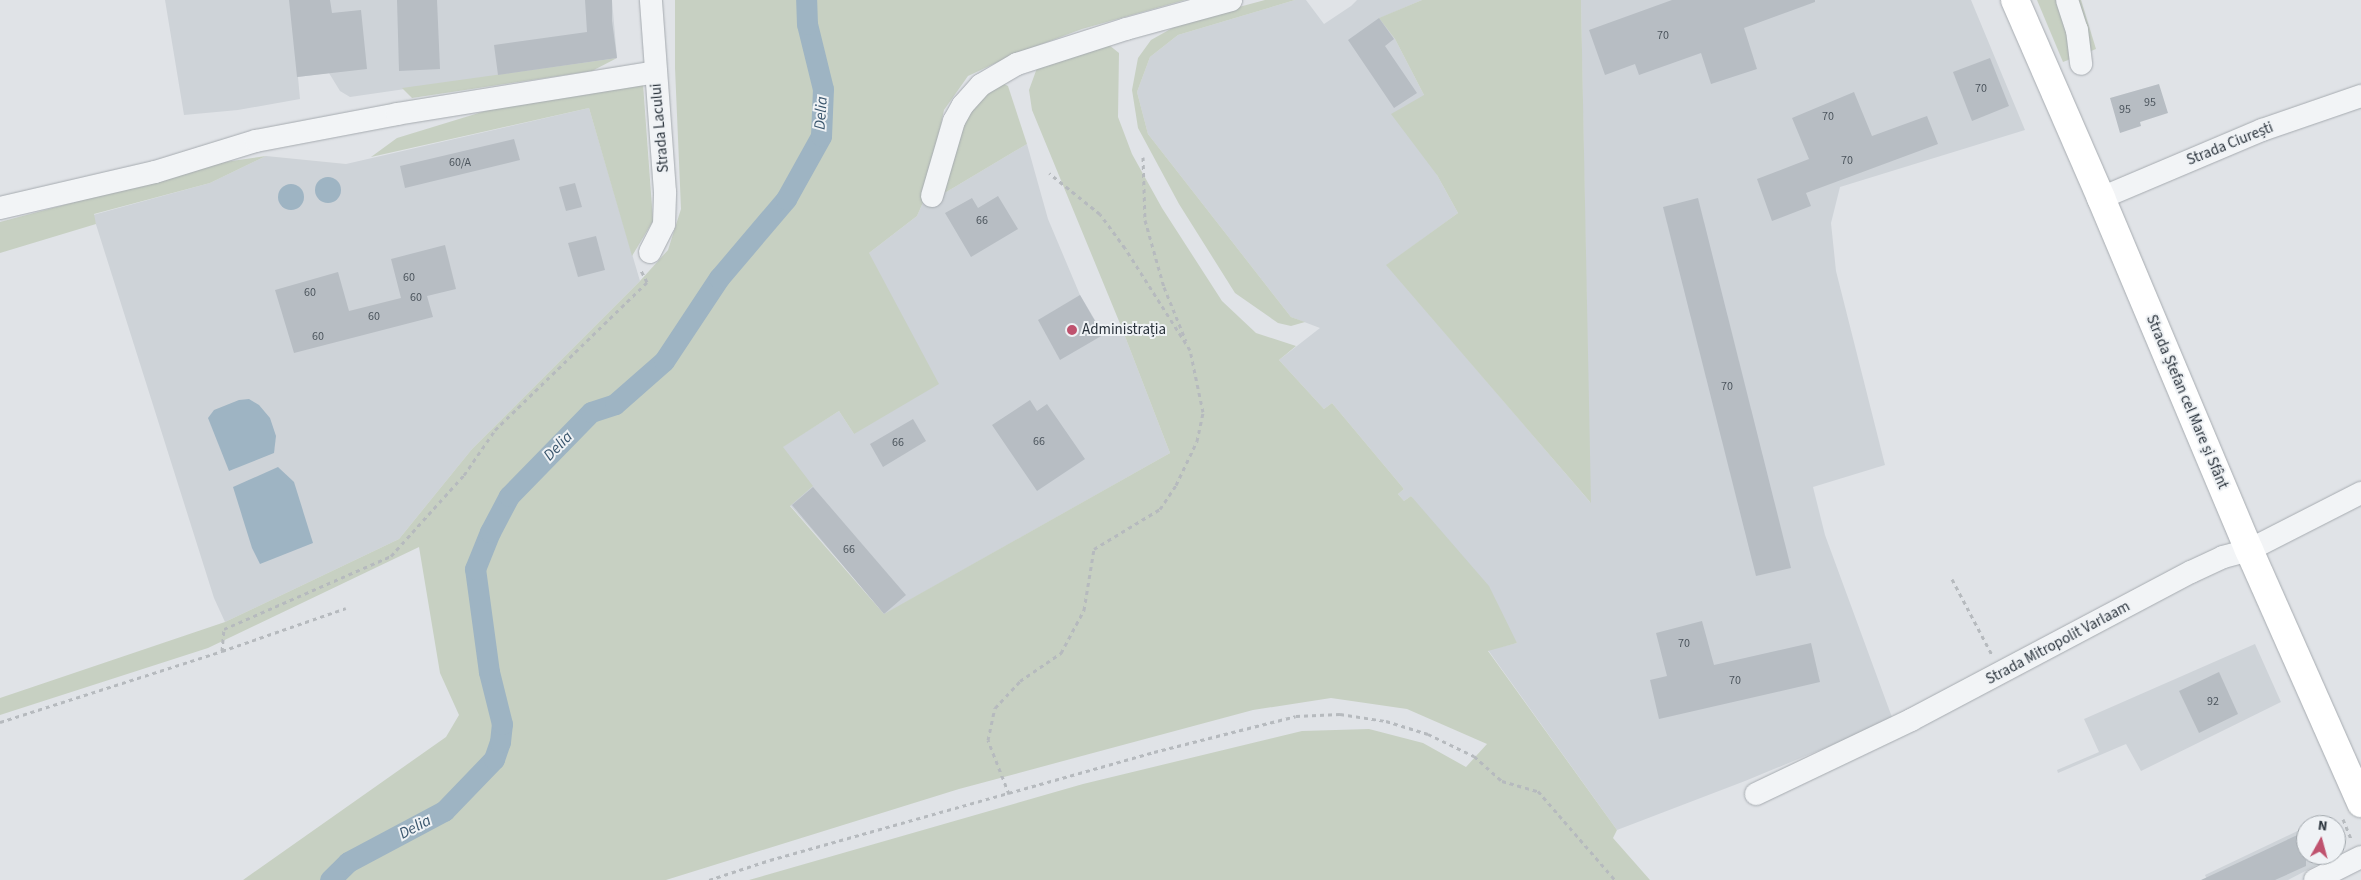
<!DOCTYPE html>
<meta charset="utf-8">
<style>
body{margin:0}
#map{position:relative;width:2361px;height:880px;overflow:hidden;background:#e0e3e7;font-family:"Source Sans 3",sans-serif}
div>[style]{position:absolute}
.built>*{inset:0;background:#ced3d8}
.green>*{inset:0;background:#c7d0c2}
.water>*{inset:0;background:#9eb4c3}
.round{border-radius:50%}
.canal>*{height:21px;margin:-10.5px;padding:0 10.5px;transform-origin:10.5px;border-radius:10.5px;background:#9eb4c3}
.building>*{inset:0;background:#b7bdc3}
.path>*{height:3px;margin-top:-1.5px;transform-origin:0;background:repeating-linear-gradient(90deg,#b6babe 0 4px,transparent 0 8px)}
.roads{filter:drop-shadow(0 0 1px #a6abb0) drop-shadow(0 0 1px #a6abb0)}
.minor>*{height:22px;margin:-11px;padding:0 11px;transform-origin:11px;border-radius:11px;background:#f2f4f6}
.major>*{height:28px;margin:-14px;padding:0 14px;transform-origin:14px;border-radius:14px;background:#fff}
.dots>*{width:14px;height:14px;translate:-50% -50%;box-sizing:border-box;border:2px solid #eff2f5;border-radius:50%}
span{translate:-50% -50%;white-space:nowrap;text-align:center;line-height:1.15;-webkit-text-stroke:4px #eff2f5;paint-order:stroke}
.number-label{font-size:12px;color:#4d565e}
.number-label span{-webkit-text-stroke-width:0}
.street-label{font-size:15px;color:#2a333c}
.poi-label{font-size:15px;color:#2a333c}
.left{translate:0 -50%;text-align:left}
.water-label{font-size:16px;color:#39556c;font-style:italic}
.north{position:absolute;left:2296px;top:815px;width:50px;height:50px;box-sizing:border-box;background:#eff2f5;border:1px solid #a0a6ab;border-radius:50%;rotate:7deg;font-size:14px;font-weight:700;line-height:20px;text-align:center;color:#2a333c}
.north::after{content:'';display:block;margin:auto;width:18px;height:22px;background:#bf526e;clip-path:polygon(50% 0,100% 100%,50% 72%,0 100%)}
</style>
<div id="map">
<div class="built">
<div style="clip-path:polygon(165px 0,612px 0,617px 58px,350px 97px,340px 91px,329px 73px,298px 77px,300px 99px,238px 110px,184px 115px)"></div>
<div style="clip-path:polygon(1295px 0,1306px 0,1324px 24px,1351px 6px,1357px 0,1422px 0,1380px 18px,1395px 39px,1424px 95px,1437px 175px,1458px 213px,1387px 265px,1590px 502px,1581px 0,1971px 0,2025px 130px,1840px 187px,1831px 223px,1836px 271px,1885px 465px,1813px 487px,1825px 535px,1893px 720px,1745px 781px,1617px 830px,1488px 650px,1517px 643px,1411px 496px,1404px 501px,1398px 494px,1404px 489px,1332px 403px,1324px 409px,1279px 360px,1320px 328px,1291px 317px,1148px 134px,1137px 92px,1150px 57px,1178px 35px)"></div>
<div style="clip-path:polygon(589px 108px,640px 281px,472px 449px,399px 539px,225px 622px,214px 598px,93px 215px,210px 183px,266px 156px,346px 164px)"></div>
<div style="clip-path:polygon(1027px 144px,1048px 219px,1080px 295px,1104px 335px,1121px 326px,1170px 453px,885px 614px,790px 505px,782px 447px,839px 411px,854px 434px,869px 253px,917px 216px,925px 198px,943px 194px)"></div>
<div style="clip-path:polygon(2255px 644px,2281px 702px,2141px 771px,2126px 744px,2058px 773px,2057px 770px,2099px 752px,2084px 719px)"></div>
<div style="clip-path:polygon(2306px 827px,2306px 855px,2336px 855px,2288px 880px,2207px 880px,2205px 875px)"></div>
</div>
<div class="green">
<div style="clip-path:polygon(675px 0,1185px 0,1082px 29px,1015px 54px,968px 76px,944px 110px,925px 198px,917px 216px,869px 253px,939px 384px,854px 434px,839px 411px,783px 447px,813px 486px,790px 506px,884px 614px,1170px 453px,1121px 326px,1032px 110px,1029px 90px,1037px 68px,1109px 45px,1119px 53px,1118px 117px,1132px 154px,1162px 208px,1222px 301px,1256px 333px,1296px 346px,1279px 360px,1324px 409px,1332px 403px,1404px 489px,1398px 494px,1404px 501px,1411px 496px,1489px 586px,1517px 643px,1488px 651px,1617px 830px,1613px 838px,1650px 880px,749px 880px,1083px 784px,1302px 731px,1369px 729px,1423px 743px,1466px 767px,1487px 744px,1407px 709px,1331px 698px,1253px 710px,959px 789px,666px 880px,243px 880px,446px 737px,459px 715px,440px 673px,419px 547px,208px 648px,0 715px,0 698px,225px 622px,399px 539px,472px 449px,640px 281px,668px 250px,681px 209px,675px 68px)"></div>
<div style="clip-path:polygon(1265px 0,1295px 0,1178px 35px,1150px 57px,1137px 92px,1148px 134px,1291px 317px,1305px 322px,1291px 326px,1278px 323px,1235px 293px,1179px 204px,1138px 128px,1132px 90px,1138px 58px,1151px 40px,1183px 22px)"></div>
<div style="clip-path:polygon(1422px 0,1581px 0,1591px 503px,1386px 265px,1458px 213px,1437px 175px,1391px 114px,1424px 95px,1395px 39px,1379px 18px)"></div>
<div style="clip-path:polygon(2037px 0,2081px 0,2096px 49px,2063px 62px)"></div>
<div style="clip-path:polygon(617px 58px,592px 71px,412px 98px,402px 88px)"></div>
<div style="clip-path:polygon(1000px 82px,1008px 86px,1027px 144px,943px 194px,968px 110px)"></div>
<div style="clip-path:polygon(643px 84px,653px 221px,632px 256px,589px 108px,371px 157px,397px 138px,495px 108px)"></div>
<div style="clip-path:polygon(266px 156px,210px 183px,94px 214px,96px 224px,0 253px,0 222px,225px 162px)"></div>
</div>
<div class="water">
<div class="round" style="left:315px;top:177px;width:26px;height:26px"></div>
<div class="round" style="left:278px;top:184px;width:26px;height:26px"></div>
<div style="clip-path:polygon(249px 399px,259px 405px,270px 418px,276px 436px,274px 453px,229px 471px,208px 418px,214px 410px,239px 400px)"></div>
<div style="clip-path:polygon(278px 467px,294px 482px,313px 543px,260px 564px,252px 548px,233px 487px)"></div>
</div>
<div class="canal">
<div style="left:330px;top:880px;width:25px;rotate:-45deg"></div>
<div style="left:348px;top:862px;width:109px;rotate:-28deg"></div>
<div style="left:444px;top:811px;width:72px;rotate:-46.1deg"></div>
<div style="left:494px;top:759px;width:18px;rotate:-71deg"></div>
<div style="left:500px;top:742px;width:18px;rotate:-84deg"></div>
<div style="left:502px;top:724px;width:54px;rotate:-104deg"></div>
<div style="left:489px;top:672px;width:104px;rotate:-97.7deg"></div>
<div style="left:475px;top:569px;width:40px;rotate:-68deg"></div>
<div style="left:490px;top:532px;width:41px;rotate:-62.2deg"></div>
<div style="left:509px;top:496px;width:117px;rotate:-45.7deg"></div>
<div style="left:591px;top:412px;width:25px;rotate:-18deg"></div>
<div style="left:615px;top:404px;width:65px;rotate:-41.3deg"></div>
<div style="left:664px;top:361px;width:100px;rotate:-56.5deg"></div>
<div style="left:719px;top:278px;width:104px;rotate:-49.7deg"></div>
<div style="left:786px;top:199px;width:72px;rotate:-60.9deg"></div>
<div style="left:821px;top:136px;width:47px;rotate:-87.6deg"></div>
<div style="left:823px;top:89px;width:67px;rotate:-103.8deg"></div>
<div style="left:807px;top:24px;width:24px;rotate:-92deg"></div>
</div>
<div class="building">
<div style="clip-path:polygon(289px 0,330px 0,332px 13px,361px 10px,367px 69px,297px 77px)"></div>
<div style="clip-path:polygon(397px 0,437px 0,440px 69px,399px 71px)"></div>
<div style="clip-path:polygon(585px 0,612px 0,612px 21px,617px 58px,498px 75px,494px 45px,587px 32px)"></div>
<div style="clip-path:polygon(1672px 0,1815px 0,1815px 2px,1744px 28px,1757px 69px,1711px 84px,1701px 53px,1639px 75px,1635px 64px,1605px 75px,1589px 30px)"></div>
<div style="clip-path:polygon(1379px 18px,1394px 39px,1385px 46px,1417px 93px,1394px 108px,1348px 40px)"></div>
<div style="clip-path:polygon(1990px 58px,2009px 106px,1972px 121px,1953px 72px)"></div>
<div style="clip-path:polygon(2159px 84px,2168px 113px,2140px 122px,2141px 126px,2120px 133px,2110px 98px)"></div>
<div style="clip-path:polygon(1854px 92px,1872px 136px,1927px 116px,1938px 144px,1806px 193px,1811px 206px,1772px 221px,1757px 179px,1809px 159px,1792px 118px)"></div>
<div style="clip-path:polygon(514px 139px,520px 160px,405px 188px,400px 166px)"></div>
<div style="clip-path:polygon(575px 183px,582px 207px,566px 211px,559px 187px)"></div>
<div style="clip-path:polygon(998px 196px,1018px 229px,971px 257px,945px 213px,972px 198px,978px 208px)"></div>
<div style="clip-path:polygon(1698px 198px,1791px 568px,1756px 576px,1663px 207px)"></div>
<div style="clip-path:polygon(596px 236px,605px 270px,578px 277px,568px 243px)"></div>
<div style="clip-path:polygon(445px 245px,456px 289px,427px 296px,433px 317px,294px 353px,275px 290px,338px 272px,349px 311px,401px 298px,391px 259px)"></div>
<div style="clip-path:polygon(1080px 295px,1103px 335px,1060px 360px,1038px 320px)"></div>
<div style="clip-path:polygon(1030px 400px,1037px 411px,1047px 404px,1085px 459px,1037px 491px,992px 425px)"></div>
<div style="clip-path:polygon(913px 419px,926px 441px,883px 467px,870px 444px)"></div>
<div style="clip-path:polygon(813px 487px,906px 595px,884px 614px,792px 505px)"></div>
<div style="clip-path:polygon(1702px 621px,1714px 665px,1811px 643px,1820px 682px,1659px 719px,1650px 680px,1667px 676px,1656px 633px)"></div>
<div style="clip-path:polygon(2219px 672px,2238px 714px,2199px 733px,2179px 691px)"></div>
<div style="clip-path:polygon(2306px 831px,2306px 866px,2275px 880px,2201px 880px)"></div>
</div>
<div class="path">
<div style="left:1143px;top:157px;width:63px;rotate:88.2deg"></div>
<div style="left:1145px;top:220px;width:70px;rotate:74.2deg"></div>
<div style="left:1164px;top:287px;width:58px;rotate:67.8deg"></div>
<div style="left:1952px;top:579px;width:86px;rotate:62.2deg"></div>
<div style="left:222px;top:651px;width:22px;rotate:-85deg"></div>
<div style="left:224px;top:629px;width:182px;rotate:-23.6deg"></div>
<div style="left:391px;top:556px;width:109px;rotate:-48deg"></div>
<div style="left:464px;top:475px;width:55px;rotate:-55.4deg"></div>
<div style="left:495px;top:430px;width:212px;rotate:-44.2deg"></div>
<div style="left:647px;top:282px;width:13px;rotate:-117deg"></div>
<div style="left:0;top:722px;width:233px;rotate:-17.7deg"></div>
<div style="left:222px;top:651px;width:131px;rotate:-19.1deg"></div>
<div style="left:1009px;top:794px;width:58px;rotate:-111.3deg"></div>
<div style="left:988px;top:740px;width:33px;rotate:-78deg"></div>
<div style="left:995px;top:708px;width:37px;rotate:-47deg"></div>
<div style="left:1020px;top:681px;width:50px;rotate:-34.3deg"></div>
<div style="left:1061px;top:653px;width:49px;rotate:-61.9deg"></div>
<div style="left:1084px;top:610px;width:62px;rotate:-80.7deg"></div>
<div style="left:1094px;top:549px;width:77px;rotate:-31.2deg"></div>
<div style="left:1160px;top:509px;width:29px;rotate:-56deg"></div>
<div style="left:1176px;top:485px;width:49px;rotate:-64.5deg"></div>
<div style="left:1197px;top:441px;width:30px;rotate:-78deg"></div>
<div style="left:1203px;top:412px;width:63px;rotate:-101.8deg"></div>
<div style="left:1190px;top:350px;width:121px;rotate:-122.5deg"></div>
<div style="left:1125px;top:248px;width:42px;rotate:-126.3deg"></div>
<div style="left:1100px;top:214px;width:65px;rotate:-141.2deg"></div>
<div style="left:2343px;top:819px;width:22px;rotate:68deg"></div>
<div style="left:709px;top:880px;width:64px;rotate:-18.2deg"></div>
<div style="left:770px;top:860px;width:399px;rotate:-15.7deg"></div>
<div style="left:1154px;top:752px;width:146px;rotate:-14.2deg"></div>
<div style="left:1296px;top:716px;width:44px;rotate:-2.6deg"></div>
<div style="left:1340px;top:714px;width:47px;rotate:8.7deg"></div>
<div style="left:1386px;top:721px;width:44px;rotate:17.2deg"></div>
<div style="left:1428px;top:734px;width:51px;rotate:25.6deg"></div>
<div style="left:1474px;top:756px;width:38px;rotate:42deg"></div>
<div style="left:1502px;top:781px;width:37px;rotate:16deg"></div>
<div style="left:1538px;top:791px;width:118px;rotate:49.1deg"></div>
</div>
<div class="roads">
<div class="minor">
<div style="left:2067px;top:0;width:32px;rotate:72deg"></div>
<div style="left:2077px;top:30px;width:34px;rotate:83deg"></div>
<div style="left:932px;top:196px;width:78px;rotate:-73.7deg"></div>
<div style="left:954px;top:121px;width:18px;rotate:-61deg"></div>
<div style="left:963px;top:105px;width:27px;rotate:-48deg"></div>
<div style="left:981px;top:85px;width:42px;rotate:-30.3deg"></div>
<div style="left:1017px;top:64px;width:114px;rotate:-17.8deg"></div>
<div style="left:1126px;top:29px;width:109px;rotate:-15.4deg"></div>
<div style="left:2101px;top:198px;width:175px;rotate:-22.9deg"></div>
<div style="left:2262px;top:130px;width:105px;rotate:-19deg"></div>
<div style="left:0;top:208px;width:159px;rotate:-13.1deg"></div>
<div style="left:155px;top:172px;width:106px;rotate:-17.1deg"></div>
<div style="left:256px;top:141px;width:144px;rotate:-10.8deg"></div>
<div style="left:397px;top:114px;width:262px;rotate:-9.2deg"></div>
<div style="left:650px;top:252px;width:31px;rotate:-63deg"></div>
<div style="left:664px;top:224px;width:32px;rotate:-88deg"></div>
<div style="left:665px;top:192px;width:193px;rotate:-94.2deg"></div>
<div style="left:1756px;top:794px;width:172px;rotate:-25.5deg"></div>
<div style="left:1911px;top:720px;width:317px;rotate:-27.9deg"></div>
<div style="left:2191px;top:572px;width:35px;rotate:-25deg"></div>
<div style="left:2223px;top:557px;width:27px;rotate:-15deg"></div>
<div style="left:2249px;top:550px;width:126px;rotate:-27deg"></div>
<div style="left:2315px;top:880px;width:51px;rotate:-26.6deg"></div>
</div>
<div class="major">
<div style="left:2015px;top:0;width:216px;rotate:66.5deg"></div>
<div style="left:2101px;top:198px;width:382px;rotate:67.2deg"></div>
<div style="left:2249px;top:550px;width:277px;rotate:66.1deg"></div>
</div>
</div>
<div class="dots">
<div style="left:1072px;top:330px;background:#bf526e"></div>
</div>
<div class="number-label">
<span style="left:1663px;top:36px">70</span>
<span style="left:1981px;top:89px">70</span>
<span style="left:2150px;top:103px">95</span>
<span style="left:2125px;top:110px">95</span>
<span style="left:1828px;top:117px">70</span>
<span style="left:1847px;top:161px">70</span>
<span style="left:460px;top:163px">60/A</span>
<span style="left:982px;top:221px">66</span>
<span style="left:409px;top:278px">60</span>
<span style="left:310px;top:293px">60</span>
<span style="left:416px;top:298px">60</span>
<span style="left:374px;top:317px">60</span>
<span style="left:318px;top:337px">60</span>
<span style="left:1727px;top:387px">70</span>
<span style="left:1039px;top:442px">66</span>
<span style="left:898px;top:443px">66</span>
<span style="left:849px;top:550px">66</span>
<span style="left:1684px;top:644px">70</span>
<span style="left:1735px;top:681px">70</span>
<span style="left:2213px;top:702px">92</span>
</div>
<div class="street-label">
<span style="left:660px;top:128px;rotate:-95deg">Strada Lacului</span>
<span style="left:2230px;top:144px;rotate:-22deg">Strada Ciurești</span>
<span style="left:2187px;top:402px;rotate:67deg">Strada Ștefan cel Mare și Sfânt</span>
<span style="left:2058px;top:643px;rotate:-28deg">Strada Mitropolit Varlaam</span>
</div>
<div class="poi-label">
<span class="left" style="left:1082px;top:330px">Administrația</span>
</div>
<div class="water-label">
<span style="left:821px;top:113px;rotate:-86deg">Delia</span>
<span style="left:558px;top:446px;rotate:-46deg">Delia</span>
<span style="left:415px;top:827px;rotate:-28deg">Delia</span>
</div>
<div class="north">N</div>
</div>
